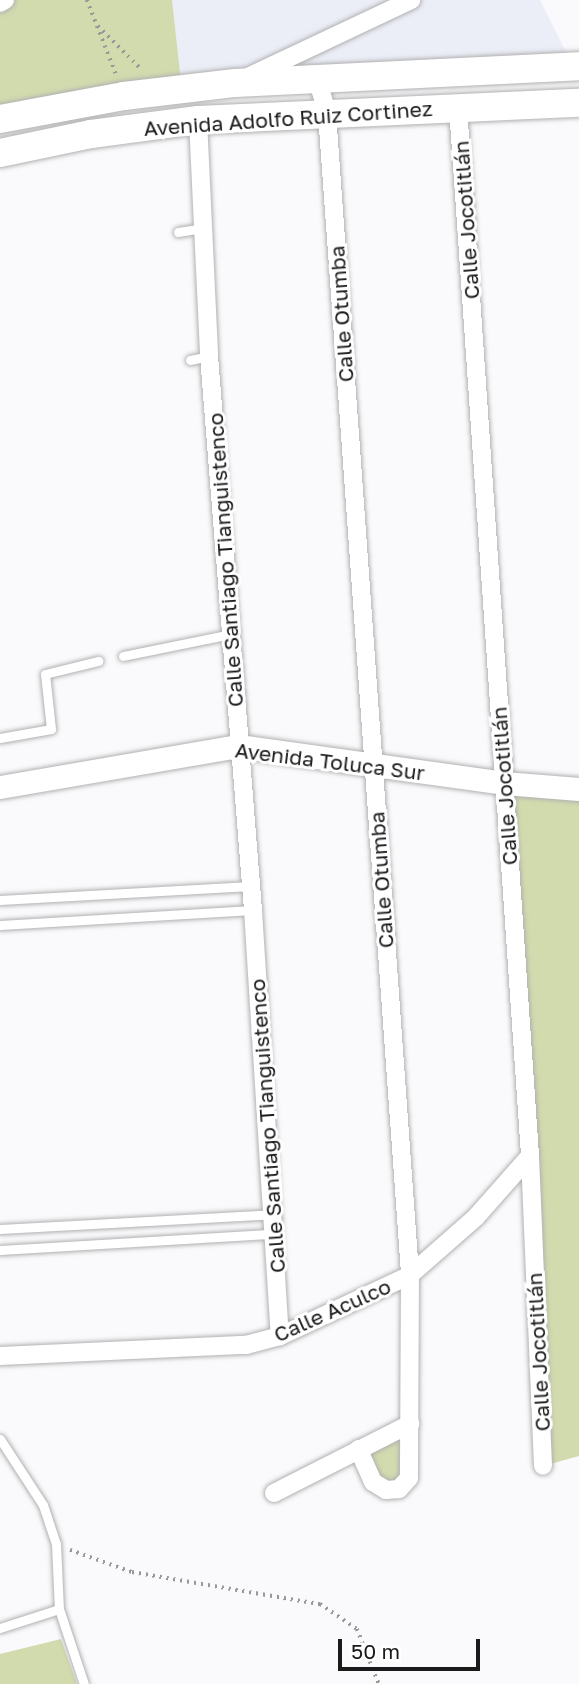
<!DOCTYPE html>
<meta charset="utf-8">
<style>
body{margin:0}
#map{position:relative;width:579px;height:1684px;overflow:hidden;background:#fafafc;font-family:"Golos Text",sans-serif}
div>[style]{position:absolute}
.built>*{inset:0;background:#eceef7}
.green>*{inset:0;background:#d2dbae}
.path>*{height:3.5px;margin-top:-1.75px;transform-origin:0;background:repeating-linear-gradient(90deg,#989899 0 2px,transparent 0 7px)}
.roads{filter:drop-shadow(0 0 2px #b1b1b2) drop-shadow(0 0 2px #b1b1b2)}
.service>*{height:9px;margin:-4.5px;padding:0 4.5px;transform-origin:4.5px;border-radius:4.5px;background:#fff}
.minor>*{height:18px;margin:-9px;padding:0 9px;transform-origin:9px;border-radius:9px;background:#fff}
.tertiary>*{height:23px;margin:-11.5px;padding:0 11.5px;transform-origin:11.5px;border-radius:11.5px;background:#fff}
.primary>*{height:28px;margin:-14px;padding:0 14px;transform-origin:14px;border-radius:14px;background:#fff}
span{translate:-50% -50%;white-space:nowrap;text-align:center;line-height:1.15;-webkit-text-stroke:6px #fff;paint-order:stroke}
.street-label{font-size:21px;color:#1a1a1a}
.scale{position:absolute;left:338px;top:1639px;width:142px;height:32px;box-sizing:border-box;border:4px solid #1a1a1a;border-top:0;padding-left:9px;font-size:21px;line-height:24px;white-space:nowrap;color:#1a1a1a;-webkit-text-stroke:5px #fff;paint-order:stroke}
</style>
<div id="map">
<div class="built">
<div style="clip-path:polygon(172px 0,540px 0,573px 66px,182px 90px)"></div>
</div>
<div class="green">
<div style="clip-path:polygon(5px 0,172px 0,182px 90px,0 119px,0 3px)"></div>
<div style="clip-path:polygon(504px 783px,579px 789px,579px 1456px,543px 1466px)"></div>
<div style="clip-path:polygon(410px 1424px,409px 1478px,386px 1490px,358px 1450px)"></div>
<div style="clip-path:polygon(61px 1639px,77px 1684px,0 1684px,0 1654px)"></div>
</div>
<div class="path">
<div style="left:87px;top:0;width:79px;rotate:68.6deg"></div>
<div style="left:98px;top:26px;width:62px;rotate:45deg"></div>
<div style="left:70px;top:1550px;width:66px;rotate:19.5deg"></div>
<div style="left:132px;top:1572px;width:191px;rotate:9.7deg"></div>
<div style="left:320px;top:1604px;width:45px;rotate:34deg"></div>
<div style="left:357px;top:1629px;width:59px;rotate:68.2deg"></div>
</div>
<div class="roads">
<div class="service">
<div style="left:178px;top:232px;width:25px;rotate:-9deg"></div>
<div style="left:190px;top:360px;width:19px;rotate:-12deg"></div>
<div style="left:123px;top:656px;width:110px;rotate:-11.5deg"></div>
<div style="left:0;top:738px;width:52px;rotate:-10deg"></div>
<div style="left:51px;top:729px;width:55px;rotate:-96.2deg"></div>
<div style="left:45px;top:674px;width:55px;rotate:-13.8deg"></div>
<div style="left:0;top:900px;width:251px;rotate:-3.2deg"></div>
<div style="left:0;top:925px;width:253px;rotate:-3.4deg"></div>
<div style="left:0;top:1229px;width:273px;rotate:-3.1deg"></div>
<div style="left:0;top:1250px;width:273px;rotate:-3.4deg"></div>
<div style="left:0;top:1439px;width:79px;rotate:56.9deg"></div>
<div style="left:43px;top:1505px;width:41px;rotate:71.6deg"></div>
<div style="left:56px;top:1544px;width:65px;rotate:87.4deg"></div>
<div style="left:59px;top:1609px;width:79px;rotate:71.6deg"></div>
<div style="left:0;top:1628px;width:62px;rotate:-17.9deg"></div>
</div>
<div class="minor">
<div style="left:0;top:3px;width:6px;rotate:-31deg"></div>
<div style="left:246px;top:78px;width:183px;rotate:-25.3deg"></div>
<div style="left:317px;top:78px;width:36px;rotate:74deg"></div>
<div style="left:327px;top:113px;width:1165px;rotate:85.91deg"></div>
<div style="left:410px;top:1275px;width:203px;rotate:90.3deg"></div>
<div style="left:409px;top:1478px;width:15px;rotate:132deg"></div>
<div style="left:399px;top:1489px;width:13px;rotate:176deg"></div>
<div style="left:386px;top:1490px;width:15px;rotate:-148deg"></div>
<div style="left:373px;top:1482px;width:36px;rotate:-114deg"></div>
<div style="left:458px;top:107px;width:1051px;rotate:86.07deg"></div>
<div style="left:530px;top:1156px;width:310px;rotate:87.6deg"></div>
<div style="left:198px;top:120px;width:236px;rotate:87.3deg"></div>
<div style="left:209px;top:356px;width:556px;rotate:85.46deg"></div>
<div style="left:253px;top:910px;width:427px;rotate:86.4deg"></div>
<div style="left:0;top:1356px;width:246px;rotate:-2.6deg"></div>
<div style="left:246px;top:1345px;width:35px;rotate:-15deg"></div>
<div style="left:280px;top:1336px;width:144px;rotate:-25.1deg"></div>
<div style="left:410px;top:1275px;width:88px;rotate:-41.3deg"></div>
<div style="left:476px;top:1217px;width:81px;rotate:-48.5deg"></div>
<div style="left:274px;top:1493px;width:153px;rotate:-26.9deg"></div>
</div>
<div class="tertiary">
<div style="left:0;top:787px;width:242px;rotate:-9.8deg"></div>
<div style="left:238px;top:746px;width:269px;rotate:7.9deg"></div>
<div style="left:504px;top:783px;width:75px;rotate:4.6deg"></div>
</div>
<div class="primary">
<div style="left:0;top:119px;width:126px;rotate:-10.5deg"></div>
<div style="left:124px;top:96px;width:112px;rotate:-6.7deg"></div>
<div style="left:235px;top:83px;width:344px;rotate:-2.8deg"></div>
<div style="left:0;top:153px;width:93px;rotate:-11.8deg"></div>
<div style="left:91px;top:134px;width:108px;rotate:-7.5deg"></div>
<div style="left:198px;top:120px;width:381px;rotate:-2.6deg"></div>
</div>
</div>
<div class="street-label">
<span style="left:288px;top:118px;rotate:-4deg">Avenida Adolfo Ruiz Cortinez</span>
<span style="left:466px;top:220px;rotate:-94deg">Calle Jocotitlán</span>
<span style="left:341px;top:314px;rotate:-94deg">Calle Otumba</span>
<span style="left:225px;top:560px;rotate:-94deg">Calle Santiago Tianguistenco</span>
<span style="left:330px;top:761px;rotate:7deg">Avenida Toluca Sur</span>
<span style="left:504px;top:786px;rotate:-94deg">Calle Jocotitlán</span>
<span style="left:381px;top:880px;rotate:-94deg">Calle Otumba</span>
<span style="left:267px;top:1126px;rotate:-94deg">Calle Santiago Tianguistenco</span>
<span style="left:332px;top:1310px;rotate:-24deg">Calle Aculco</span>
<span style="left:538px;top:1352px;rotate:-93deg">Calle Jocotitlán</span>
</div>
<div class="scale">50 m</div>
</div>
